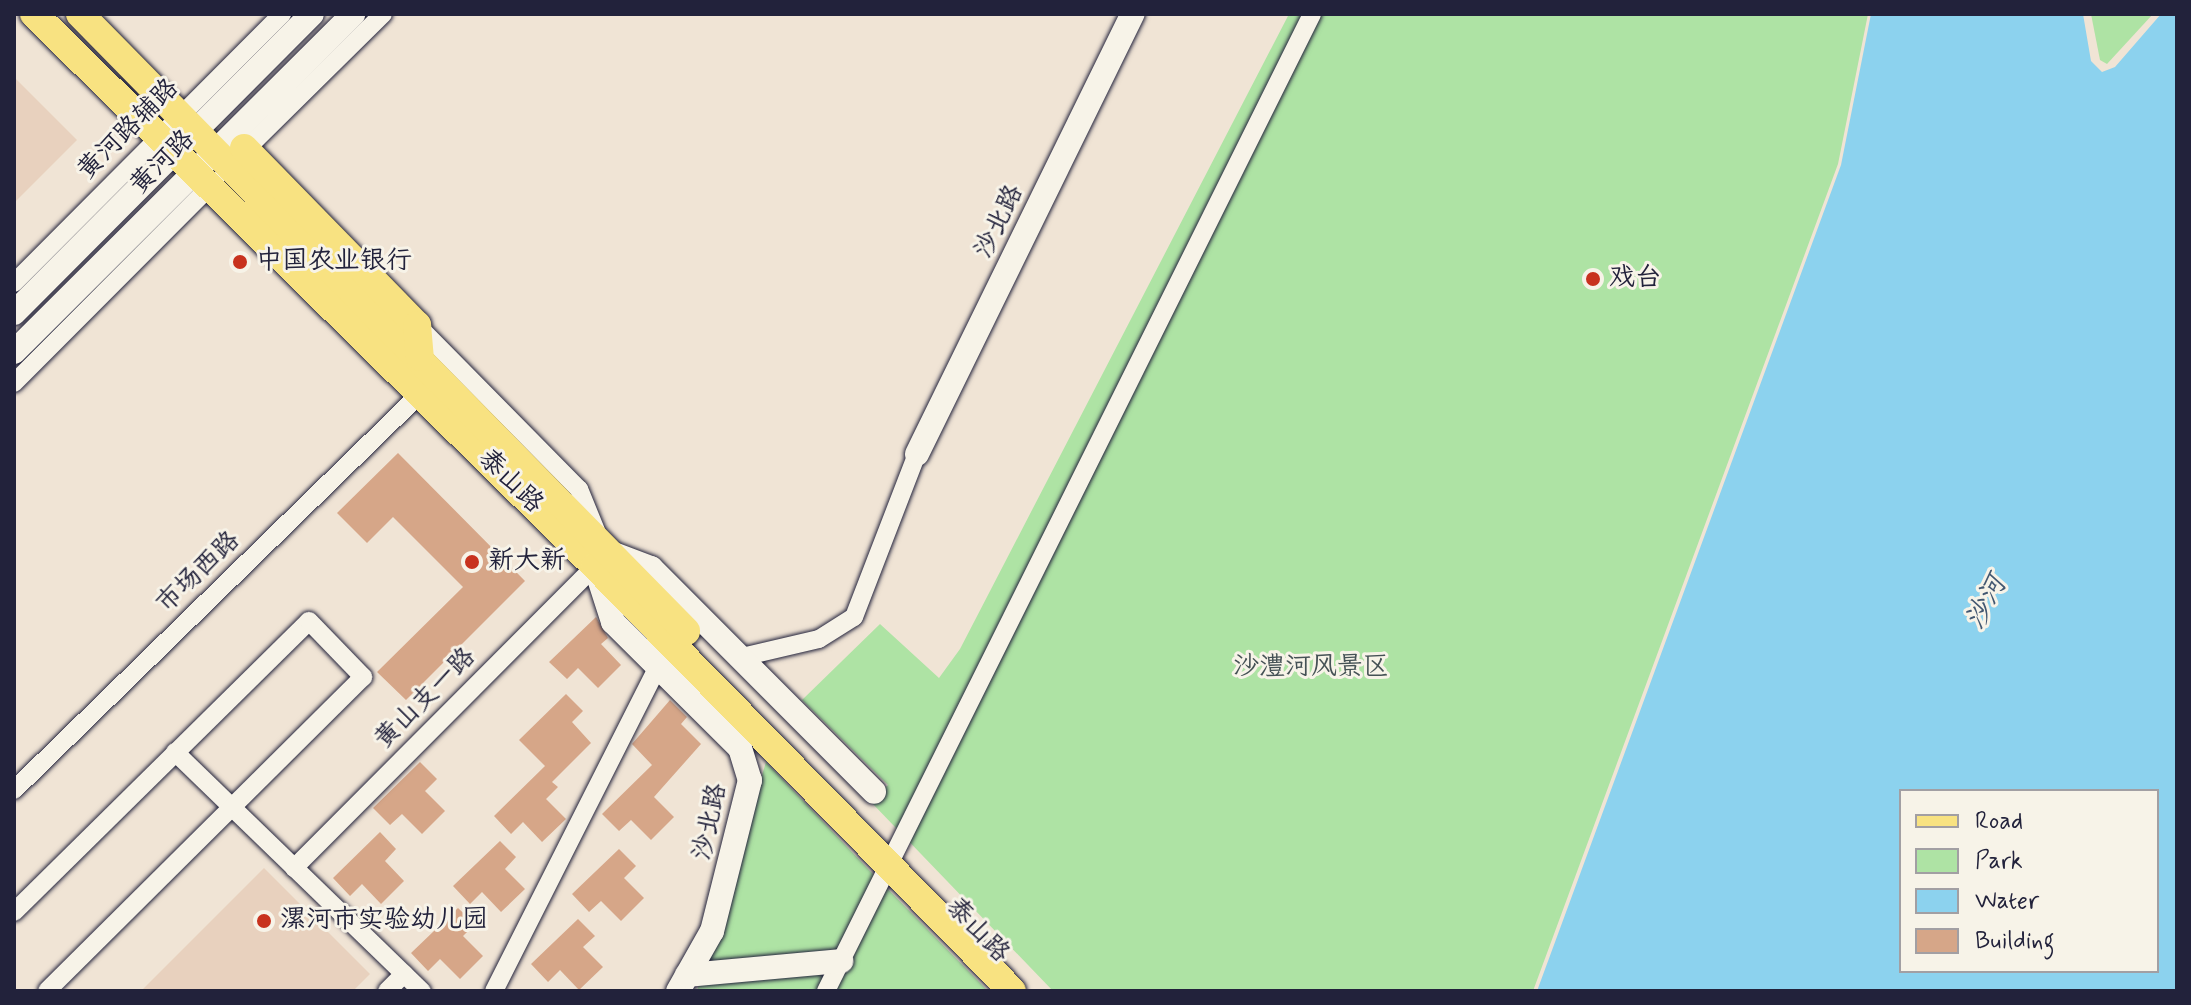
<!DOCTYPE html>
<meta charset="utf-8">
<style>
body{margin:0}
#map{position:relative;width:2191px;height:1005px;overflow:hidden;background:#f0e4d5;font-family:Mynerve,"LXGW WenKai TC",sans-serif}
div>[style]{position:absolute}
.built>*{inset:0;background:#e8d1be}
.green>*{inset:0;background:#aee3a4}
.water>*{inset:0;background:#8cd2ee}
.building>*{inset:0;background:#d6a688}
.roads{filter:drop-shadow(0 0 2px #22223b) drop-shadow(0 0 2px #22223b)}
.street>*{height:18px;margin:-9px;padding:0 9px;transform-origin:9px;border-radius:9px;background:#f7f3e8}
.secondary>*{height:24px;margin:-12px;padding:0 12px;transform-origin:12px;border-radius:12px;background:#f7f3e8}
.primary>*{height:28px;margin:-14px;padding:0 14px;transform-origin:14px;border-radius:14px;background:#f8e281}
.dots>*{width:22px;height:22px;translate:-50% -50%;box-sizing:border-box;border:4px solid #f7f3e8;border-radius:50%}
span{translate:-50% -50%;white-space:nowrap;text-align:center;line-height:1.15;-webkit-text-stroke:6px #f7f3e8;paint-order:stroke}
.street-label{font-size:26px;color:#22223b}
.poi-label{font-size:26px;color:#22223b}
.left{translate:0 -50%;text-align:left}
.park-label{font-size:26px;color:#455255}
.water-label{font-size:28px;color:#425771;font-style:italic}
.frame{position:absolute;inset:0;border:16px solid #22223b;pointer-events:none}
.legend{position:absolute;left:1899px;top:789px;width:260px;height:184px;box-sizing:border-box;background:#f7f3e8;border:2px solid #a29fa3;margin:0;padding:10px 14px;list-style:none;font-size:24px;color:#22223b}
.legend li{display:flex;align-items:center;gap:16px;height:40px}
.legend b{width:40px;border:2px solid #a29fa3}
</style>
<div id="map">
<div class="built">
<div style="clip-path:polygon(14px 77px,77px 140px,14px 203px)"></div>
<div style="clip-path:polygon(264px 868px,370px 974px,353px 991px,141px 991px)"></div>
</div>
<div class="green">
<div style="clip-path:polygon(1289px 14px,1868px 14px,1838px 164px,1533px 991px,1053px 991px,870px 801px,888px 785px,802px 700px,880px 624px,939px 678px,960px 649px)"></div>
<div style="clip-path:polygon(2091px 14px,2153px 14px,2107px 64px,2100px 60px)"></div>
<div style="clip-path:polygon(766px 762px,870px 871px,988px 991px,697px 991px)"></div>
</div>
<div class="water">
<div style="clip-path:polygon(evenodd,1871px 14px,2083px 14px,2091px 61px,2102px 72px,2115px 67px,2161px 14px,2177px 14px,2177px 991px,1537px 991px,1841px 165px,1871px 14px,2157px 791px,2157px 971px,1901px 971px,1901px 791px,2157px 791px)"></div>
</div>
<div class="building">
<div style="clip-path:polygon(398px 453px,525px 581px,406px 700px,377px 672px,463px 587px,393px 517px,367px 543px,337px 513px)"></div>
<div style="clip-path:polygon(596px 617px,608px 638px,601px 644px,621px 665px,598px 688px,578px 668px,567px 679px,549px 662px)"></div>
<div style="clip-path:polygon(566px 694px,583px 711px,572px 722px,591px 743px,552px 782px,558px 787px,546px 799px,566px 819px,542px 842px,523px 822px,511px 834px,494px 816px,545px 766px,519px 740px)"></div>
<div style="clip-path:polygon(670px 700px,687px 717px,681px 724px,701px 744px,654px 797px,674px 817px,651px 840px,631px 820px,619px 831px,602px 814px,652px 765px,632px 744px)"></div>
<div style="clip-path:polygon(420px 762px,437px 779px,425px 791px,445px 811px,422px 834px,402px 814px,390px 825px,373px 808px)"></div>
<div style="clip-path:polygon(380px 832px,396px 849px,385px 861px,404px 881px,381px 904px,362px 884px,350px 896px,333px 878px)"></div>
<div style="clip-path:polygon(500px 841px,516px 857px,505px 869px,525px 889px,501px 912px,482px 892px,470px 904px,453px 886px)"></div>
<div style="clip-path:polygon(619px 849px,636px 866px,624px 878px,644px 898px,621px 921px,601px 901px,589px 912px,572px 894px)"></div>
<div style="clip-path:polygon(458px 908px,475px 924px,463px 936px,483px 956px,460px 979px,440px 959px,428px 971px,411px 953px)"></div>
<div style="clip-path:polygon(578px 919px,595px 936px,583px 947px,603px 967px,579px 990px,560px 970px,548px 982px,531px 964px)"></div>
</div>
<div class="roads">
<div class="street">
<div style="left:239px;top:156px;width:202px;rotate:-44.6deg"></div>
<div style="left:14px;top:283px;width:380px;rotate:-45.1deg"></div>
<div style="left:417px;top:325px;width:231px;rotate:45.4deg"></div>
<div style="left:579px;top:489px;width:48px;rotate:67.8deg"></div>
<div style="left:14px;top:383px;width:285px;rotate:-45.1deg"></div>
<div style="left:742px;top:657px;width:79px;rotate:-13.2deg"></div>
<div style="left:819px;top:639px;width:41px;rotate:-32.2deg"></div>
<div style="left:854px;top:617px;width:175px;rotate:-68.9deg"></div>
<div style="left:175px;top:752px;width:344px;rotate:44.1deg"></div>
<div style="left:14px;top:790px;width:567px;rotate:-44.29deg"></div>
<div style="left:294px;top:868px;width:426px;rotate:-45.1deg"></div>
<div style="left:14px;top:912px;width:414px;rotate:-44.6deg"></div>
<div style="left:309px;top:621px;width:78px;rotate:46deg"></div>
<div style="left:363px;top:677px;width:445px;rotate:135.2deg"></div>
<div style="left:387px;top:991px;width:24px;rotate:-45deg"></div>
<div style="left:494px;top:991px;width:363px;rotate:-63.2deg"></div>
<div style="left:826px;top:991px;width:1091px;rotate:-63.55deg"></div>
</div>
<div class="secondary">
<div style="left:14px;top:313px;width:422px;rotate:-45.1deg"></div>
<div style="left:14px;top:352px;width:479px;rotate:-44.9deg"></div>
<div style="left:917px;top:454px;width:490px;rotate:-63.9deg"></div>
<div style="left:611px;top:553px;width:43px;rotate:20.6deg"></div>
<div style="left:651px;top:568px;width:316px;rotate:45.1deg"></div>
<div style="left:595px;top:566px;width:59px;rotate:72.2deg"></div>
<div style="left:613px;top:622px;width:179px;rotate:44.8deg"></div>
<div style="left:740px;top:748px;width:34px;rotate:73deg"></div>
<div style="left:750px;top:780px;width:156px;rotate:104.1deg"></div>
<div style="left:712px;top:931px;width:69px;rotate:119.5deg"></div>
<div style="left:687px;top:975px;width:155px;rotate:-5.2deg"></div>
</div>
<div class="primary">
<div style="left:34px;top:14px;width:787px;rotate:44.54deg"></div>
<div style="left:595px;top:566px;width:595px;rotate:45.54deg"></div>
<div style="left:80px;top:14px;width:865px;rotate:45.52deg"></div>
<div style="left:244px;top:148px;width:248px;rotate:45.7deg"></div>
<div style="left:417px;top:325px;width:32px;rotate:85deg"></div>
</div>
</div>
<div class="dots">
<div style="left:240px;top:262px;background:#c8321e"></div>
<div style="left:1593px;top:279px;background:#c8321e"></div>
<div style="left:472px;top:562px;background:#c8321e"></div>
<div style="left:264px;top:921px;background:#c8321e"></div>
</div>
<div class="street-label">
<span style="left:129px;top:130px;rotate:-45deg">黄河路辅路</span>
<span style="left:163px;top:163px;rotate:-45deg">黄河路</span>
<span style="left:1000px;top:222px;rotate:-64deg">沙北路</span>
<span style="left:510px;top:482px;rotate:44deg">泰山路</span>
<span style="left:199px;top:573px;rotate:-44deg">市场西路</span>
<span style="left:426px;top:699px;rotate:-45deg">黄山支一路</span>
<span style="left:711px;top:822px;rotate:-78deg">沙北路</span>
<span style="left:977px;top:931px;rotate:46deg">泰山路</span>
</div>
<div class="poi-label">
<span class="left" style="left:256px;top:262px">中国农业银行</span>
<span class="left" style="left:1609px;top:279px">戏台</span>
<span class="left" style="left:488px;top:562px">新大新</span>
<span class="left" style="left:280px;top:921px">漯河市实验幼儿园</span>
</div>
<div class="park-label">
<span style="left:1311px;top:668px">沙澧河风景区</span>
</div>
<div class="water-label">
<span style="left:1987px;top:603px;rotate:-62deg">沙河</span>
</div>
<div class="frame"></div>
<ul class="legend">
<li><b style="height:10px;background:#f8e281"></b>Road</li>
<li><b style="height:22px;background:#aee3a4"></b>Park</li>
<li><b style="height:22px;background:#8cd2ee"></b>Water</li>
<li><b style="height:22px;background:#d6a688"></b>Building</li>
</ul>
</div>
